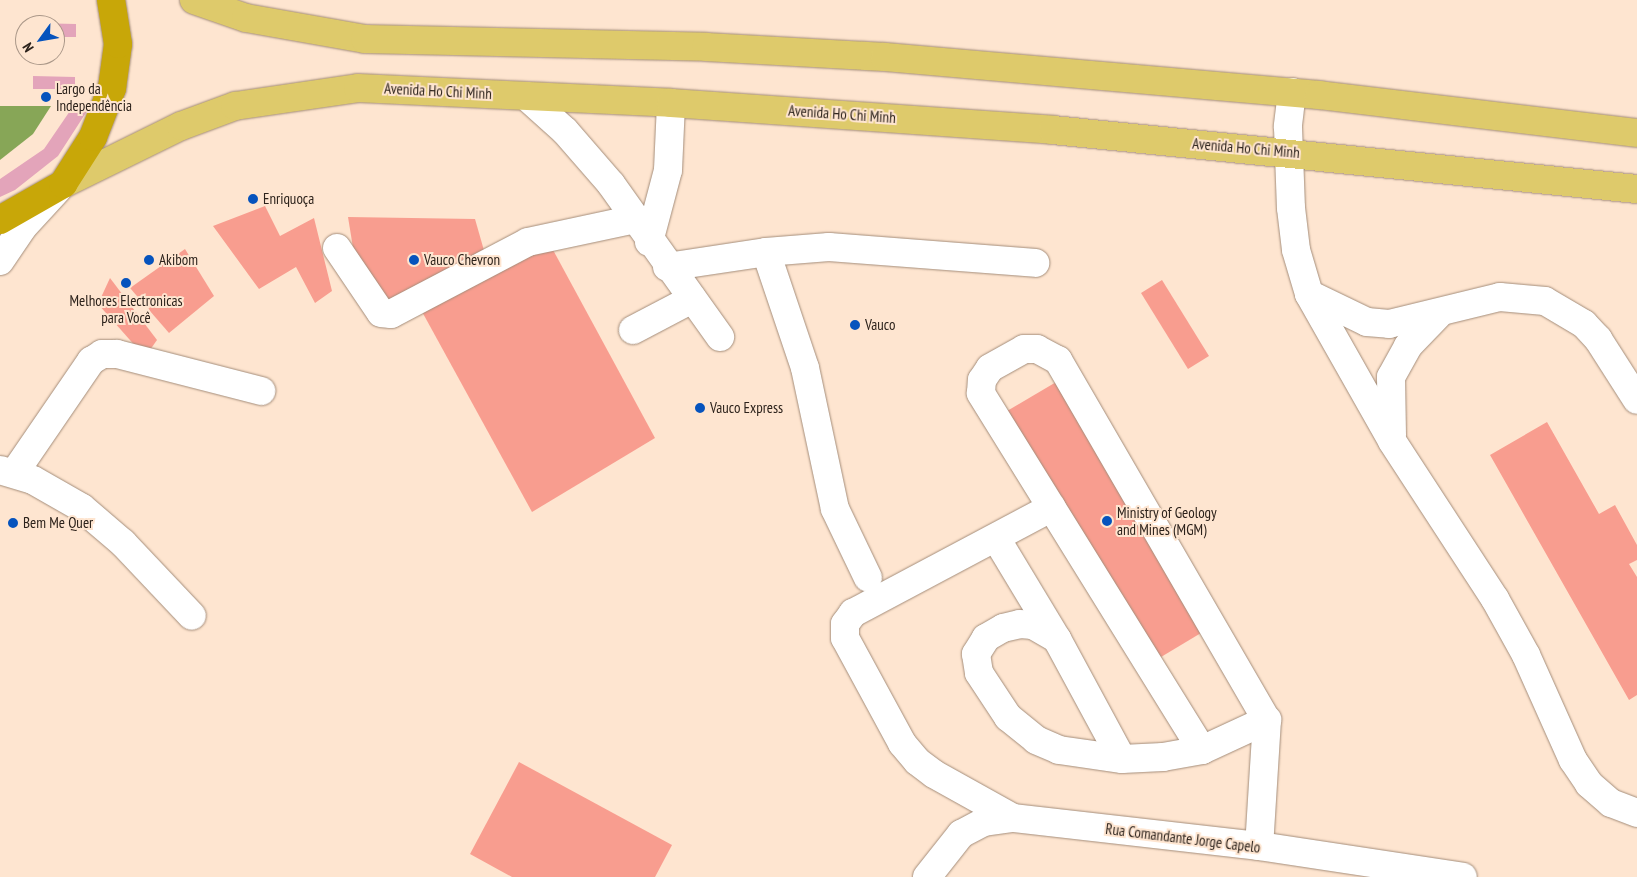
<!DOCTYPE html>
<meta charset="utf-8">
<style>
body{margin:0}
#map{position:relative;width:1637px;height:877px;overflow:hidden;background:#fee5d0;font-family:"PT Sans Narrow",sans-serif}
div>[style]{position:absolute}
.green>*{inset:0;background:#e3a4ba}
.water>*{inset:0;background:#87a657}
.building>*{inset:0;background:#f89d8f}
.roads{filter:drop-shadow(0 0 1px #a48d7a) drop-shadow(0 0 1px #a48d7a)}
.minor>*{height:28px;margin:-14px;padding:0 14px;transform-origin:14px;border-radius:14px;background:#fff}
.major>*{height:28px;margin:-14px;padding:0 14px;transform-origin:14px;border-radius:14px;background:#deca6b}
.highway>*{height:28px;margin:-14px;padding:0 14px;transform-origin:14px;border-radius:14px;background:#c8a708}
.dots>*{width:14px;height:14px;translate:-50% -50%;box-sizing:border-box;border:2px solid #fee5d0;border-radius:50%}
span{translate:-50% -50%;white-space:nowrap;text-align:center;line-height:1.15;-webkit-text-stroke:4px #fee5d0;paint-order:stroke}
.poi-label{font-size:15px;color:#2c221b}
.left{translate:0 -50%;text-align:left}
.street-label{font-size:15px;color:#2c221b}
.north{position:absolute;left:15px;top:15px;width:50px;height:50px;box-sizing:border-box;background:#fee5d0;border:1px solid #aa9788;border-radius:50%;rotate:238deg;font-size:14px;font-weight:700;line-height:20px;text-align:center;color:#2c221b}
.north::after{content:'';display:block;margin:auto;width:18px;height:22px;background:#0653bd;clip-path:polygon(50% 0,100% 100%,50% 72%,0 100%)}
</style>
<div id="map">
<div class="green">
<div style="clip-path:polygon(33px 23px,76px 24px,76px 37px,55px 37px,55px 25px)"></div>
<div style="clip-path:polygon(33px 76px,75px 77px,75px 89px,33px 89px)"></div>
<div style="clip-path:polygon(72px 108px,89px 108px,58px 156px,15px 190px,0 197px,0 179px,44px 149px)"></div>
</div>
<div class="water">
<div style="clip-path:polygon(0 106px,51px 106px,33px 134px,0 160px)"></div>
</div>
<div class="building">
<div style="clip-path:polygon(265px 206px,280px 236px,314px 218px,332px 291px,315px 303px,296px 267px,259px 289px,213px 226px)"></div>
<div style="clip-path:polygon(348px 217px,475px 219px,485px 254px,381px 308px,356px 266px)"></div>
<div style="clip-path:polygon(546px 237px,655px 438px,532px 512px,420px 308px)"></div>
<div style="clip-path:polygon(185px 249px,214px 296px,169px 333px,130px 288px)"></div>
<div style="clip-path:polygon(110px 278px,157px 340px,145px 357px,98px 304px)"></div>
<div style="clip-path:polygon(1162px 280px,1209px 356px,1188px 369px,1141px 293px)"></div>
<div style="clip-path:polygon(1063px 378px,1211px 627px,1151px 663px,1002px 414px)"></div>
<div style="clip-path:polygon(1547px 422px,1599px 514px,1615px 505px,1637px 545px,1637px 560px,1629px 564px,1637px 577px,1637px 695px,1629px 700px,1490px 455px)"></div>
<div style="clip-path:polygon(519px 762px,672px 845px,655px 877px,512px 877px,470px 854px)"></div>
</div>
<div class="roads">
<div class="minor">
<div style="left:1292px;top:92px;width:35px;rotate:97deg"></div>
<div style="left:1288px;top:127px;width:81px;rotate:87.9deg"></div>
<div style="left:1291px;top:208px;width:42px;rotate:83.2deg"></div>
<div style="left:1296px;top:250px;width:46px;rotate:73.5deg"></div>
<div style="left:1309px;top:294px;width:169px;rotate:60.5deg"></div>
<div style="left:1392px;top:441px;width:189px;rotate:56.9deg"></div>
<div style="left:1495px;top:599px;width:64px;rotate:61deg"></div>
<div style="left:1526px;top:655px;width:115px;rotate:65.9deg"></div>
<div style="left:1573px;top:760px;width:29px;rotate:56deg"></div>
<div style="left:1589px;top:784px;width:29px;rotate:41deg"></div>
<div style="left:1611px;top:803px;width:28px;rotate:21deg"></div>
<div style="left:526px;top:96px;width:52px;rotate:41.9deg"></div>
<div style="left:565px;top:131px;width:70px;rotate:49deg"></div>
<div style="left:611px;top:184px;width:188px;rotate:54.5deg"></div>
<div style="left:649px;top:242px;width:74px;rotate:-75.2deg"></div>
<div style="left:668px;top:170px;width:67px;rotate:-87.4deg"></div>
<div style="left:337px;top:248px;width:78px;rotate:55.9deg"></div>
<div style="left:381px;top:313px;width:10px;rotate:6deg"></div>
<div style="left:391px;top:314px;width:155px;rotate:-27.7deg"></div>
<div style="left:528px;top:242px;width:109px;rotate:-12.1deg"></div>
<div style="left:766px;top:252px;width:122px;rotate:71.4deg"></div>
<div style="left:805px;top:368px;width:144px;rotate:78deg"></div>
<div style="left:835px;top:509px;width:76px;rotate:64.4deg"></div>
<div style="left:0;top:261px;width:40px;rotate:-56deg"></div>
<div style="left:22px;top:228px;width:52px;rotate:-47.4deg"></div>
<div style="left:667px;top:267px;width:100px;rotate:-8.6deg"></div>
<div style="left:766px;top:252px;width:63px;rotate:-4.5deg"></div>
<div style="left:829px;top:247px;width:207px;rotate:4.4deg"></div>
<div style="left:1309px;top:294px;width:64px;rotate:25.8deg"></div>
<div style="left:1367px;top:322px;width:22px;rotate:5deg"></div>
<div style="left:1389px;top:324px;width:114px;rotate:-13.7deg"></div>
<div style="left:1500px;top:297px;width:45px;rotate:5.1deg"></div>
<div style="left:1545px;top:301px;width:45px;rotate:30.5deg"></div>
<div style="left:1584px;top:324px;width:21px;rotate:47deg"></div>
<div style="left:1598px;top:339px;width:72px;rotate:57.4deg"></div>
<div style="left:633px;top:330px;width:67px;rotate:-27.7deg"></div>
<div style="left:1392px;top:435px;width:58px;rotate:-91deg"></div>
<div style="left:1391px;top:377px;width:35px;rotate:-61deg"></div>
<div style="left:1408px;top:346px;width:43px;rotate:-45.9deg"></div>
<div style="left:0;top:470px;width:34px;rotate:17deg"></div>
<div style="left:33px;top:480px;width:56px;rotate:29.7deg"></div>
<div style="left:82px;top:508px;width:54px;rotate:40.5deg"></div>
<div style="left:123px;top:543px;width:100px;rotate:46.6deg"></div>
<div style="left:15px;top:472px;width:135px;rotate:-55.6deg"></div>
<div style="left:91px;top:361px;width:13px;rotate:-32deg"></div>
<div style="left:102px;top:354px;width:15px"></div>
<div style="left:117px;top:354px;width:149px;rotate:14.4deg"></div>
<div style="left:996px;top:538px;width:118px;rotate:58.9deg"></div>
<div style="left:1057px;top:639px;width:136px;rotate:61.6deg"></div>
<div style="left:1057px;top:639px;width:28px;rotate:-150deg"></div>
<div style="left:1033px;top:625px;width:13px;rotate:-176deg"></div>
<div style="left:1020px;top:624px;width:17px;rotate:167deg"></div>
<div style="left:1003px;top:628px;width:20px;rotate:150deg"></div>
<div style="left:986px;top:638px;width:19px;rotate:122deg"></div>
<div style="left:976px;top:654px;width:19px;rotate:81deg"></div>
<div style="left:979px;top:673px;width:53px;rotate:56.6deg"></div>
<div style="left:1008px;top:717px;width:36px;rotate:39deg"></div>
<div style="left:1036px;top:740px;width:25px;rotate:23deg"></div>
<div style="left:1059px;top:750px;width:64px;rotate:8.1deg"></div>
<div style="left:1122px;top:759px;width:41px;rotate:-2.8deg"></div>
<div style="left:1163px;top:757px;width:40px;rotate:-10deg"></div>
<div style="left:1202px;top:750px;width:72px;rotate:-24.8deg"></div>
<div style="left:1202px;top:750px;width:420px;rotate:-121.8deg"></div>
<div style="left:981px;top:393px;width:13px;rotate:-86deg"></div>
<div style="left:982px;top:380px;width:14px;rotate:-56deg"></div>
<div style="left:990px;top:368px;width:39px;rotate:-29deg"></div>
<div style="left:1024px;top:349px;width:13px"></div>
<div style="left:1037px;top:349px;width:24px;rotate:28deg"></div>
<div style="left:1058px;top:360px;width:416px;rotate:59.9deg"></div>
<div style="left:1267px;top:720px;width:126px;rotate:93.6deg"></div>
<div style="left:1013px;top:818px;width:90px;rotate:-150.9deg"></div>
<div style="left:934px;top:774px;width:21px;rotate:-143deg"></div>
<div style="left:917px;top:761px;width:23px;rotate:-130deg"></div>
<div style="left:902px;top:743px;width:119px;rotate:-118.5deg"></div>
<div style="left:845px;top:638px;width:14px;rotate:-90deg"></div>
<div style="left:845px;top:624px;width:14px;rotate:-54deg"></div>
<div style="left:853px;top:613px;width:225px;rotate:-28deg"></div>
<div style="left:927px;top:877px;width:55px;rotate:-51.7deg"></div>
<div style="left:961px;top:834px;width:26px;rotate:-28deg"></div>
<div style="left:984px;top:822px;width:29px;rotate:-8deg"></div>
<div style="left:1013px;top:818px;width:248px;rotate:6.5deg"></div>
<div style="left:1259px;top:846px;width:206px;rotate:8.6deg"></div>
</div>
<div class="major">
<div style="left:194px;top:0;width:55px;rotate:19.1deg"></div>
<div style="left:246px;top:18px;width:121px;rotate:10deg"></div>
<div style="left:365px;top:39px;width:341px;rotate:1.3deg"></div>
<div style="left:706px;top:47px;width:179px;rotate:3.2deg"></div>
<div style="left:885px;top:57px;width:436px;rotate:5deg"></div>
<div style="left:1319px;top:95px;width:320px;rotate:6.8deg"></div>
<div style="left:63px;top:184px;width:131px;rotate:-26.2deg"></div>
<div style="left:181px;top:126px;width:58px;rotate:-20.3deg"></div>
<div style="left:235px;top:106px;width:124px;rotate:-8.3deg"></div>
<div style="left:358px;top:88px;width:313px;rotate:2.7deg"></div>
<div style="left:671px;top:103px;width:383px;rotate:4deg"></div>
<div style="left:1053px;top:130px;width:587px;rotate:5.77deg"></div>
</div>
<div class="highway">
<div style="left:0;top:220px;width:73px;rotate:-29.7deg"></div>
<div style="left:63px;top:184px;width:56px;rotate:-57.4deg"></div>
<div style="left:93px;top:137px;width:53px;rotate:-68.8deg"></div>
<div style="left:112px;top:88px;width:44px;rotate:-82.2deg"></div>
<div style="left:118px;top:44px;width:45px;rotate:-99deg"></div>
</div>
</div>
<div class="dots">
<div style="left:46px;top:97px;background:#0653bd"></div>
<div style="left:253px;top:199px;background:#0653bd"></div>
<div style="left:149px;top:260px;background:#0653bd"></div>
<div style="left:414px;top:260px;background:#0653bd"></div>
<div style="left:126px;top:283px;background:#0653bd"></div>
<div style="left:855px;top:325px;background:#0653bd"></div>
<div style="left:700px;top:408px;background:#0653bd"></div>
<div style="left:1107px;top:521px;background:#0653bd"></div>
<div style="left:13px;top:523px;background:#0653bd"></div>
</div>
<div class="poi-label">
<span class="left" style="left:56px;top:97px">Largo da<br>Independência</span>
<span class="left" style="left:263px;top:199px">Enriquoça</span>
<span class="left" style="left:159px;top:260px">Akibom</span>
<span class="left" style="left:424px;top:260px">Vauco Chevron</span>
<span style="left:126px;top:309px">Melhores Electronicas<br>para Você</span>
<span class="left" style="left:865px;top:325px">Vauco</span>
<span class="left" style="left:710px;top:408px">Vauco Express</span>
<span class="left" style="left:1117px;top:521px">Ministry of Geology<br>and Mines (MGM)</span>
<span class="left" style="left:23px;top:523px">Bem Me Quer</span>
</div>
<div class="street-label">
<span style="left:438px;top:91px;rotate:3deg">Avenida Ho Chi Minh</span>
<span style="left:842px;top:114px;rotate:4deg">Avenida Ho Chi Minh</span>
<span style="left:1246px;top:148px;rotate:5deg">Avenida Ho Chi Minh</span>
<span style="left:1183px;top:838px;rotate:7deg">Rua Comandante Jorge Capelo</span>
</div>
<div class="north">N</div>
</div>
